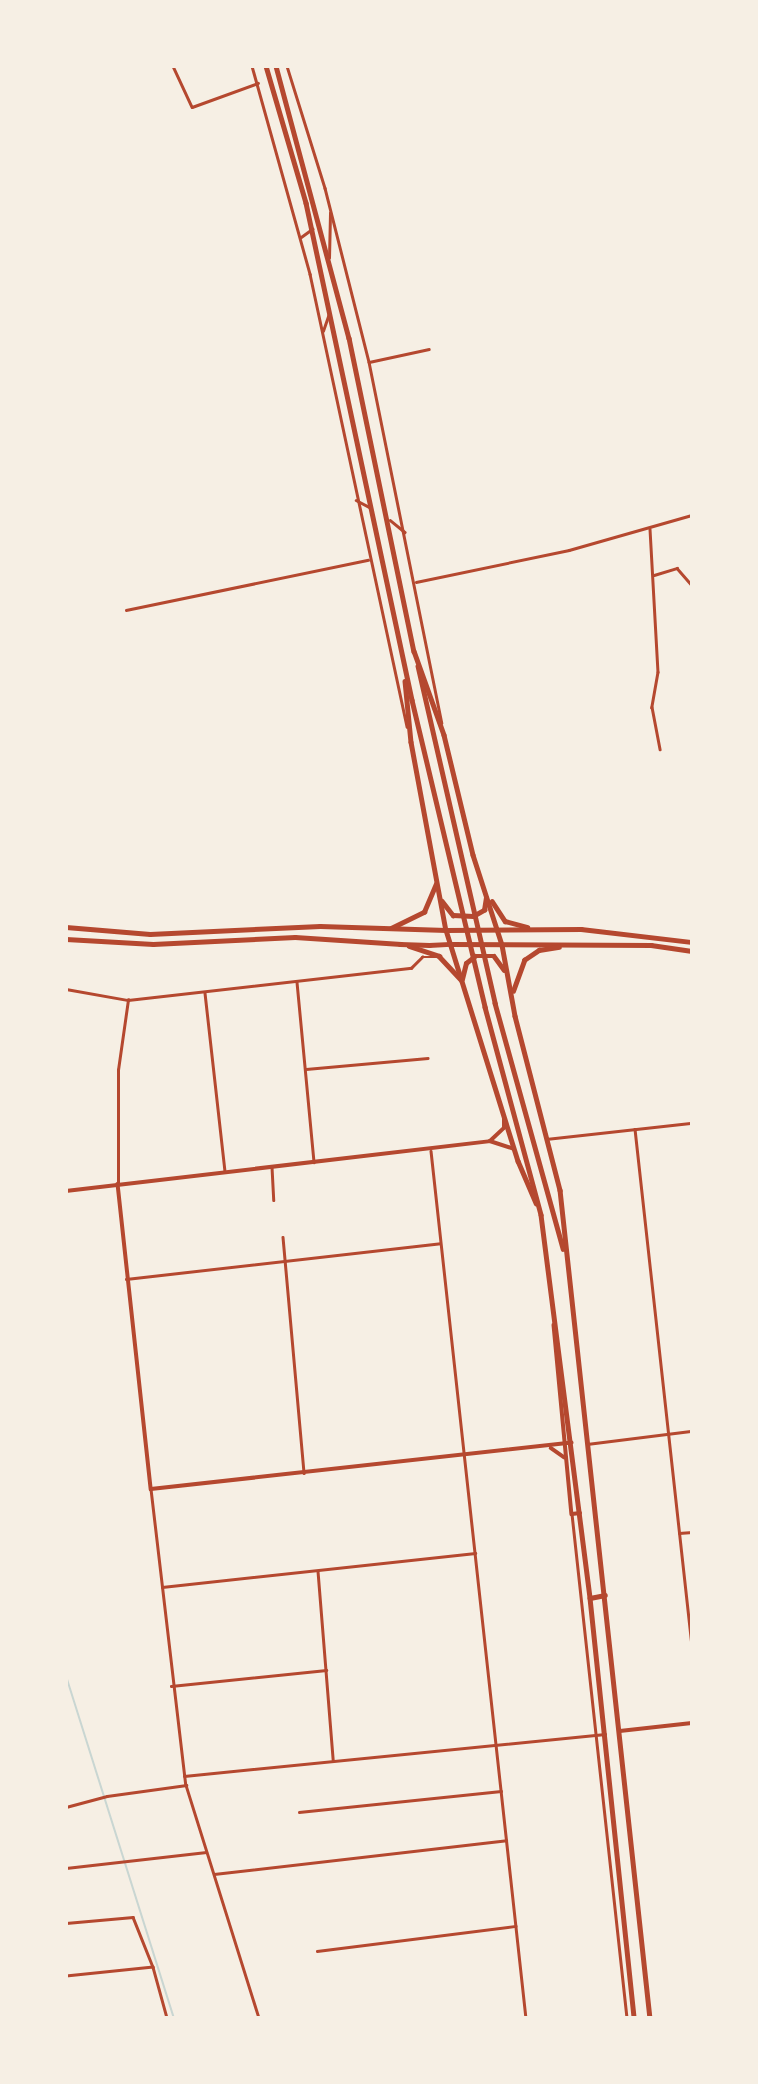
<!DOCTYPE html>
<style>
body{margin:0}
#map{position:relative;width:758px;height:2084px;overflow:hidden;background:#f6efe4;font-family:"Nunito Sans",sans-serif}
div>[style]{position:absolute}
.stream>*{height:2px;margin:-1px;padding:0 1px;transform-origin:1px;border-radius:1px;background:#c9d6d2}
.minor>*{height:2.5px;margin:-1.25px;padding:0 1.25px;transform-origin:1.25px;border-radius:1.25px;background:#b5482f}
.tertiary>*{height:3.5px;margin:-1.75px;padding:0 1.75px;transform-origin:1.75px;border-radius:1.75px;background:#b5482f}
.secondary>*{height:4.5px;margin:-2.25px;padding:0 2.25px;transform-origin:2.25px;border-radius:2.25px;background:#b5482f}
.primary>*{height:4.5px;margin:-2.25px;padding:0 2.25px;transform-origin:2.25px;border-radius:2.25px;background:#b5482f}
span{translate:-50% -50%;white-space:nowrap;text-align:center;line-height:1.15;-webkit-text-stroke:5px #f6efe4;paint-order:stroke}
.frame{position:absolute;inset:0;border:68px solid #f6efe4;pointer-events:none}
</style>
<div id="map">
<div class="stream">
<div style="left:66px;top:1676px;width:359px;rotate:72.5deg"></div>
</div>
<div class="minor">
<div style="left:173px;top:66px;width:45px;rotate:65.1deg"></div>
<div style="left:192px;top:107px;width:70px;rotate:-20deg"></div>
<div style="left:252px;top:66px;width:216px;rotate:74.4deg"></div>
<div style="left:310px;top:274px;width:463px;rotate:77.9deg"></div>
<div style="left:287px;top:66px;width:128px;rotate:72.7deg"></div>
<div style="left:325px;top:188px;width:179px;rotate:75.8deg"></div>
<div style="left:369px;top:362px;width:368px;rotate:78.6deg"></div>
<div style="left:301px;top:237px;width:14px;rotate:-36deg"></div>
<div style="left:329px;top:258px;width:45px;rotate:-88.7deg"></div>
<div style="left:323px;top:331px;width:18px;rotate:-71deg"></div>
<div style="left:369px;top:362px;width:61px;rotate:-12.2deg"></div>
<div style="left:356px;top:500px;width:17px;rotate:28deg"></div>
<div style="left:390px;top:520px;width:19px;rotate:39deg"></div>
<div style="left:650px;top:529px;width:143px;rotate:86.8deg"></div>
<div style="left:658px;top:672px;width:36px;rotate:100deg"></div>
<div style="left:652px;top:707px;width:43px;rotate:79.2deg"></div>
<div style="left:654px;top:575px;width:24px;rotate:-17deg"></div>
<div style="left:677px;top:568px;width:23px;rotate:49deg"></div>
<div style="left:416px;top:582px;width:156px;rotate:-11.8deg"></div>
<div style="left:569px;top:550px;width:128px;rotate:-15.9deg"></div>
<div style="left:126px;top:610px;width:247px;rotate:-11.7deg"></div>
<div style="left:297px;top:982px;width:181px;rotate:84.6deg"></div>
<div style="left:66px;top:989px;width:63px;rotate:10.1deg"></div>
<div style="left:128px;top:1000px;width:285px;rotate:-6.5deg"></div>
<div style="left:411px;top:968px;width:16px;rotate:-45deg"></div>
<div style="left:422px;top:957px;width:15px"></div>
<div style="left:205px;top:993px;width:179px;rotate:83.6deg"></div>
<div style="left:306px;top:1069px;width:122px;rotate:-5.2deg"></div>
<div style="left:635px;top:1129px;width:520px;rotate:83.71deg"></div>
<div style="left:546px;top:1139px;width:147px;rotate:-6.3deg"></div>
<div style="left:431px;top:1151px;width:872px;rotate:83.75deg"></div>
<div style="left:272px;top:1167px;width:33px;rotate:87deg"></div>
<div style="left:118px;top:1184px;width:114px;rotate:-90deg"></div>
<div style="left:118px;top:1070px;width:71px;rotate:-81.9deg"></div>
<div style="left:283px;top:1237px;width:237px;rotate:84.9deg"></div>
<div style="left:126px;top:1279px;width:316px;rotate:-6.5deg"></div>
<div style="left:587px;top:1444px;width:106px;rotate:-7.1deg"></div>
<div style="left:151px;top:1489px;width:298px;rotate:83.3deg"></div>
<div style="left:186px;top:1785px;width:244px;rotate:72.6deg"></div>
<div style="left:572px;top:1514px;width:507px;rotate:83.77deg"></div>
<div style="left:679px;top:1533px;width:13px;rotate:-4deg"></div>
<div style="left:318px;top:1571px;width:189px;rotate:85.4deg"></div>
<div style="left:162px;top:1587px;width:315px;rotate:-6.2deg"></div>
<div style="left:171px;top:1686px;width:156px;rotate:-5.9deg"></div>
<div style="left:184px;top:1776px;width:423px;rotate:-5.7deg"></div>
<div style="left:66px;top:1807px;width:42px;rotate:-15deg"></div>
<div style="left:107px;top:1796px;width:80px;rotate:-7.9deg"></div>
<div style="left:299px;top:1812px;width:203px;rotate:-5.9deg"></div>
<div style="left:66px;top:1868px;width:141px;rotate:-6.5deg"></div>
<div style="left:214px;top:1874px;width:294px;rotate:-6.6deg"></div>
<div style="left:66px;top:1923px;width:67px;rotate:-5.1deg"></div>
<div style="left:133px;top:1917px;width:54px;rotate:68.2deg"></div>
<div style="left:153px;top:1967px;width:87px;rotate:174.1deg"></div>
<div style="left:317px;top:1951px;width:200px;rotate:-7.2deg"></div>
<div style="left:153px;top:1967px;width:53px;rotate:74.6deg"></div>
</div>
<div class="tertiary">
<div style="left:490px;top:1141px;width:19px;rotate:-43deg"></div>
<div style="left:504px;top:1128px;width:10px;rotate:-90deg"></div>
<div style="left:118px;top:1184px;width:307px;rotate:83.8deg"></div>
<div style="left:151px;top:1489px;width:423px;rotate:-6.3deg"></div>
<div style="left:66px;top:1191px;width:427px;rotate:-6.7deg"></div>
<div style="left:490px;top:1141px;width:25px;rotate:18deg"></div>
<div style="left:554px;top:1325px;width:190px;rotate:84.6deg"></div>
<div style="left:572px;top:1514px;width:8px;rotate:-7deg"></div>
<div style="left:551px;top:1448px;width:16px;rotate:35deg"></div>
<div style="left:620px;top:1731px;width:72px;rotate:-6.3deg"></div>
</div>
<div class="secondary">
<div style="left:66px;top:927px;width:84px;rotate:4.8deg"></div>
<div style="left:150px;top:934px;width:170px;rotate:-2.7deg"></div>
<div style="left:320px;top:926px;width:126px;rotate:1.8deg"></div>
<div style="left:391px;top:928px;width:37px;rotate:-26deg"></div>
<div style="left:424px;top:912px;width:30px;rotate:-67deg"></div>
<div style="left:66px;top:939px;width:87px;rotate:3.3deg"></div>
<div style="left:153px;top:944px;width:142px;rotate:-2.8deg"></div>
<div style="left:295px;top:937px;width:106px;rotate:3.8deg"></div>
<div style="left:429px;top:945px;width:21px;rotate:-3deg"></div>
<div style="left:409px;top:946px;width:32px;rotate:18deg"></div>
<div style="left:439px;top:956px;width:33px;rotate:47deg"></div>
</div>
<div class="primary">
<div style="left:266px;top:66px;width:143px;rotate:73.7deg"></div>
<div style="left:306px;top:203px;width:508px;rotate:77.96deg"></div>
<div style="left:412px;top:700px;width:316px;rotate:76.6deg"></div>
<div style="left:485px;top:1007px;width:215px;rotate:74.9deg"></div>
<div style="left:541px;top:1215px;width:386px;rotate:82.7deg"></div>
<div style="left:590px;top:1598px;width:422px;rotate:84deg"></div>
<div style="left:276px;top:66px;width:282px;rotate:75deg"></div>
<div style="left:349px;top:338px;width:320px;rotate:78.3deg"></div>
<div style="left:414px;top:651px;width:89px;rotate:70.3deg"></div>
<div style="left:444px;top:735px;width:123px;rotate:76.4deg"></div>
<div style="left:473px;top:855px;width:95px;rotate:72.1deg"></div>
<div style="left:502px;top:945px;width:72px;rotate:79.6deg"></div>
<div style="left:515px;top:1016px;width:180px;rotate:75.5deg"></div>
<div style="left:560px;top:1190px;width:833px;rotate:83.8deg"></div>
<div style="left:418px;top:666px;width:346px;rotate:77.1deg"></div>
<div style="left:495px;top:1003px;width:255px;rotate:74.5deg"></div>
<div style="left:405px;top:681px;width:61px;rotate:84.4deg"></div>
<div style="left:411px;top:742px;width:191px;rotate:79.5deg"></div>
<div style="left:446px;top:930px;width:242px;rotate:72.7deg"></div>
<div style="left:518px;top:1161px;width:46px;rotate:66.8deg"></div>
<div style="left:442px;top:901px;width:18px;rotate:52deg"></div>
<div style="left:453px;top:915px;width:20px;rotate:3deg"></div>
<div style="left:473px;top:916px;width:13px;rotate:-29deg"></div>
<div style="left:484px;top:910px;width:12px;rotate:-81deg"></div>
<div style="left:492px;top:901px;width:24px;rotate:57deg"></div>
<div style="left:505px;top:921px;width:23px;rotate:15deg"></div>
<div style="left:446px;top:930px;width:135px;rotate:-0.4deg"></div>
<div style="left:581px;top:929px;width:112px;rotate:6.7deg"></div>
<div style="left:400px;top:944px;width:29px;rotate:2deg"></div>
<div style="left:450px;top:944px;width:201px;rotate:0.3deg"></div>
<div style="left:651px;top:945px;width:41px;rotate:8.3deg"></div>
<div style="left:462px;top:979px;width:16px;rotate:-76deg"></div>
<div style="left:466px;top:963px;width:11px;rotate:-38deg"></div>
<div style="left:475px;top:956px;width:19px"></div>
<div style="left:494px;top:956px;width:17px;rotate:54deg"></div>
<div style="left:513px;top:991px;width:33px;rotate:-70deg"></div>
<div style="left:524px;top:960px;width:18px;rotate:-34deg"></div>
<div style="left:539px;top:950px;width:20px;rotate:-9deg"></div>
<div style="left:590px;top:1598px;width:15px;rotate:-11deg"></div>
</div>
<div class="frame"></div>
</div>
